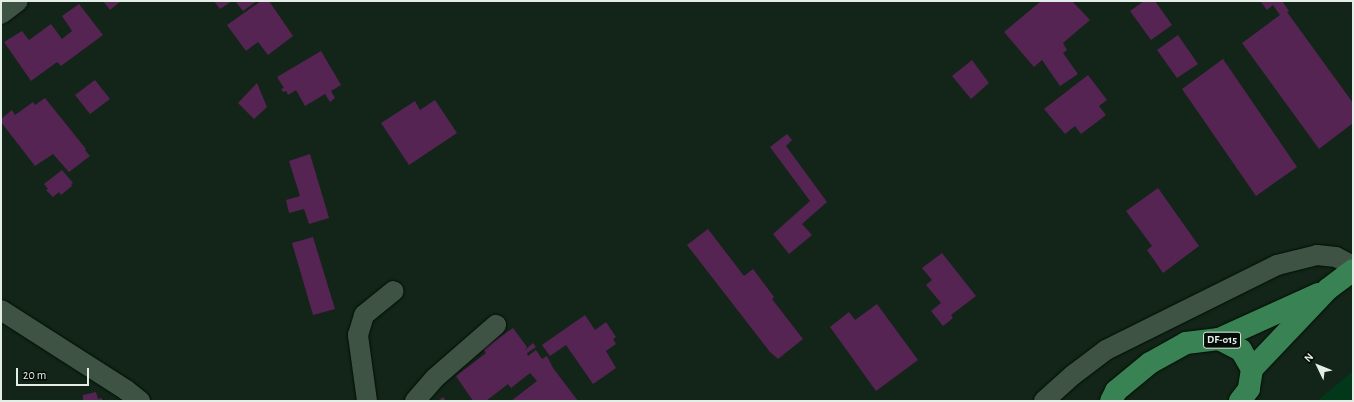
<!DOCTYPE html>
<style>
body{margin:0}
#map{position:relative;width:1354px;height:402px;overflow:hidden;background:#122518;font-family:"Alegreya Sans",sans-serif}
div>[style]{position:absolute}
.green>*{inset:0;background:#02371a}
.building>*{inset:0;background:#552453}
.roads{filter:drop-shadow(0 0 1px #000e04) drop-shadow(0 0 1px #000e04)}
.street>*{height:20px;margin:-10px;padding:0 10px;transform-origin:10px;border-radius:10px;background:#3f5344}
.primary>*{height:22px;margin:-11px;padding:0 11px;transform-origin:11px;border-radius:11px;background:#398254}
span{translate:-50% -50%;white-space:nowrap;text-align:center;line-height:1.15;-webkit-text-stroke:4px #050c07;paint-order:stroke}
.shield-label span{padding:1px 3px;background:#050c07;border:1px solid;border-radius:3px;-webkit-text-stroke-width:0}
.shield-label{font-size:11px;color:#e3efe6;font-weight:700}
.frame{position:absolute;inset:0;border:2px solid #e3efe6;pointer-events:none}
.north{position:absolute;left:1298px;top:346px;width:40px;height:40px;-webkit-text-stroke:3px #050c07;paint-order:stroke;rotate:313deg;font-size:11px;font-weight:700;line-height:16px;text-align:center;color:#e3efe6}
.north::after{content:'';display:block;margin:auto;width:14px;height:18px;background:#e3efe6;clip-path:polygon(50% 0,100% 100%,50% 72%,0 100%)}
.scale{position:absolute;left:16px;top:368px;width:73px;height:18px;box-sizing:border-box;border:2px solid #e3efe6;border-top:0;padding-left:5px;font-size:12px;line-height:14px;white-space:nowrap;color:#e3efe6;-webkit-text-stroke:3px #050c07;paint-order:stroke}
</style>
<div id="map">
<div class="green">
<div style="clip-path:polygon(1353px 371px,1353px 401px,1317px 401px)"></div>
</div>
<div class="building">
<div style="clip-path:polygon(103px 1px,121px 1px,110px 10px)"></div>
<div style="clip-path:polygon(214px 1px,232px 1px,220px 9px)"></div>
<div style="clip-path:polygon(235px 1px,257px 1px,243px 11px)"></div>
<div style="clip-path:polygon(261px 1px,269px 1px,293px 36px,268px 55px,258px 42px,246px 51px,227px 25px)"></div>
<div style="clip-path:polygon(1041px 1px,1072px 1px,1090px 20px,1063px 43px,1067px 50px,1063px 53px,1078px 74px,1060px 86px,1042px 60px,1034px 67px,1004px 32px)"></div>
<div style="clip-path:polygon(1144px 1px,1155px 1px,1172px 25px,1151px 40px,1130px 11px)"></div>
<div style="clip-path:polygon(1260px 1px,1282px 1px,1289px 11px,1287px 12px,1353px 103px,1353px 123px,1319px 149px,1242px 43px,1280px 15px,1273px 5px,1267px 10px)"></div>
<div style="clip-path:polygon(79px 4px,103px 35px,61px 66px,57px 62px,31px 81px,4px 42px,22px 31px,29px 40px,51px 24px,62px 39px,72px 31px,62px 16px)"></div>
<div style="clip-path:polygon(1178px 35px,1198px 64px,1177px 78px,1157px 50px)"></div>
<div style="clip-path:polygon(321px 51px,341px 85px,331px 91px,335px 98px,330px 102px,325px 94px,305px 106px,296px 90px,288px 95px,286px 91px,283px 92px,281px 89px,284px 88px,277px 77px)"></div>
<div style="clip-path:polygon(1223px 59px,1297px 167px,1256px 196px,1182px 89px)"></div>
<div style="clip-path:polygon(972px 60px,989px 83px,971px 99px,952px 76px)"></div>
<div style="clip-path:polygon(1088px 75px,1107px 100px,1099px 106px,1106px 115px,1081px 134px,1075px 126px,1065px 134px,1044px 109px)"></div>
<div style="clip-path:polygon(95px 80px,110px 99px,90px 114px,75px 95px)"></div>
<div style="clip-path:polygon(257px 83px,267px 107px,254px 119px,238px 103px)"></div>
<div style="clip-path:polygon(45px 98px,86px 149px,85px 150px,90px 156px,69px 172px,53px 154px,35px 166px,1px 122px,1px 119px,12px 110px,15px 115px,33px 102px,35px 105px)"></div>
<div style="clip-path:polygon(435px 100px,457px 133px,409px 165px,381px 123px,415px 101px,420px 110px)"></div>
<div style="clip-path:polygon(787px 134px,792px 140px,786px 146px,827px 202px,802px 224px,812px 235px,789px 254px,773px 234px,810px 201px,770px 147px)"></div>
<div style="clip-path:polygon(310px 154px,329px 218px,309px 224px,304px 209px,289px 213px,286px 200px,300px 196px,289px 161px)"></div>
<div style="clip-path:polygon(62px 170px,73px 183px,71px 184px,72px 186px,61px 195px,59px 192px,53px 197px,46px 190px,48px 189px,44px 184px)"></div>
<div style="clip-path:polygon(1158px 188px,1199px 246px,1163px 273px,1147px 250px,1152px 246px,1126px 211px)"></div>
<div style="clip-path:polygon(708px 229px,744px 276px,753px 269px,774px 297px,772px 299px,803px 339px,778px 359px,770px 352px,687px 245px)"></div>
<div style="clip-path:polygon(313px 237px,335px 309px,313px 315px,292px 243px)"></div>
<div style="clip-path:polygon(942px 253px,976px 296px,951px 315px,953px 318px,943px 326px,931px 311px,941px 303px,926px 285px,932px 280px,922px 268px)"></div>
<div style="clip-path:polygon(877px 304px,918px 360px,876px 391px,830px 327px,849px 312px,855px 320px)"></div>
<div style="clip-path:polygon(585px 315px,595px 330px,606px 322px,616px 337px,613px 339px,616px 344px,606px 351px,616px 368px,593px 384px,566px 345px,550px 356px,542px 345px)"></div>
<div style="clip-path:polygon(513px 328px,527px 347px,525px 350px,533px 343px,536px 347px,527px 353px,528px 356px,536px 350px,542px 359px,547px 356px,553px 368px,578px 401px,511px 401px,537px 381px,530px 373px,511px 388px,508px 384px,486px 401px,473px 401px,456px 376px,486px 353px,483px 349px)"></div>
<div style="clip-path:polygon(96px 392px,98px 399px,102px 398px,102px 401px,83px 401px,83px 395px)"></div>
<div style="clip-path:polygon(443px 397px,446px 401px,438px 401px)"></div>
</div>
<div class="roads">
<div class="street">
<div style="left:1px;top:14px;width:21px;rotate:-37deg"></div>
<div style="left:1px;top:310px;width:148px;rotate:32.6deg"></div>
<div style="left:126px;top:390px;width:18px;rotate:38deg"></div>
<div style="left:367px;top:401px;width:67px;rotate:-97.8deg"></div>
<div style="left:358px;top:335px;width:21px;rotate:-73deg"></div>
<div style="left:364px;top:315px;width:38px;rotate:-39deg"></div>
<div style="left:415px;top:401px;width:30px;rotate:-49deg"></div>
<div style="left:435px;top:378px;width:81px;rotate:-41deg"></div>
<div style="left:1044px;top:401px;width:39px;rotate:-42deg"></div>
<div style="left:1073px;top:375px;width:41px;rotate:-37.1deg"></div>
<div style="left:1106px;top:350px;width:191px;rotate:-26.4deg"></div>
<div style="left:1277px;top:265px;width:41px;rotate:-14deg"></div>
<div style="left:1317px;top:255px;width:19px;rotate:6deg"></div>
<div style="left:1336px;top:257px;width:19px;rotate:28deg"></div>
</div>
<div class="primary">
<div style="left:1219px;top:339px;width:109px;rotate:-24.4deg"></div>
<div style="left:1252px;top:369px;width:110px;rotate:-46.5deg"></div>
<div style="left:1328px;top:289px;width:31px;rotate:-37deg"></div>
<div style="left:1111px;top:401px;width:11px;rotate:-63deg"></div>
<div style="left:1116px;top:391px;width:44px;rotate:-39.5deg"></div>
<div style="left:1150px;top:363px;width:41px;rotate:-29.1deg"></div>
<div style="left:1186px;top:343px;width:33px;rotate:-7deg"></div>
<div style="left:1219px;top:339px;width:25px;rotate:27deg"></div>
<div style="left:1241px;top:350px;width:22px;rotate:60deg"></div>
<div style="left:1252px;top:369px;width:20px;rotate:99deg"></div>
<div style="left:1249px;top:389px;width:15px;rotate:127deg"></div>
</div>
</div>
<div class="shield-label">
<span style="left:1222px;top:340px">DF-015</span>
</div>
<div class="frame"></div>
<div class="north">N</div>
<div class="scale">20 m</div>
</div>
